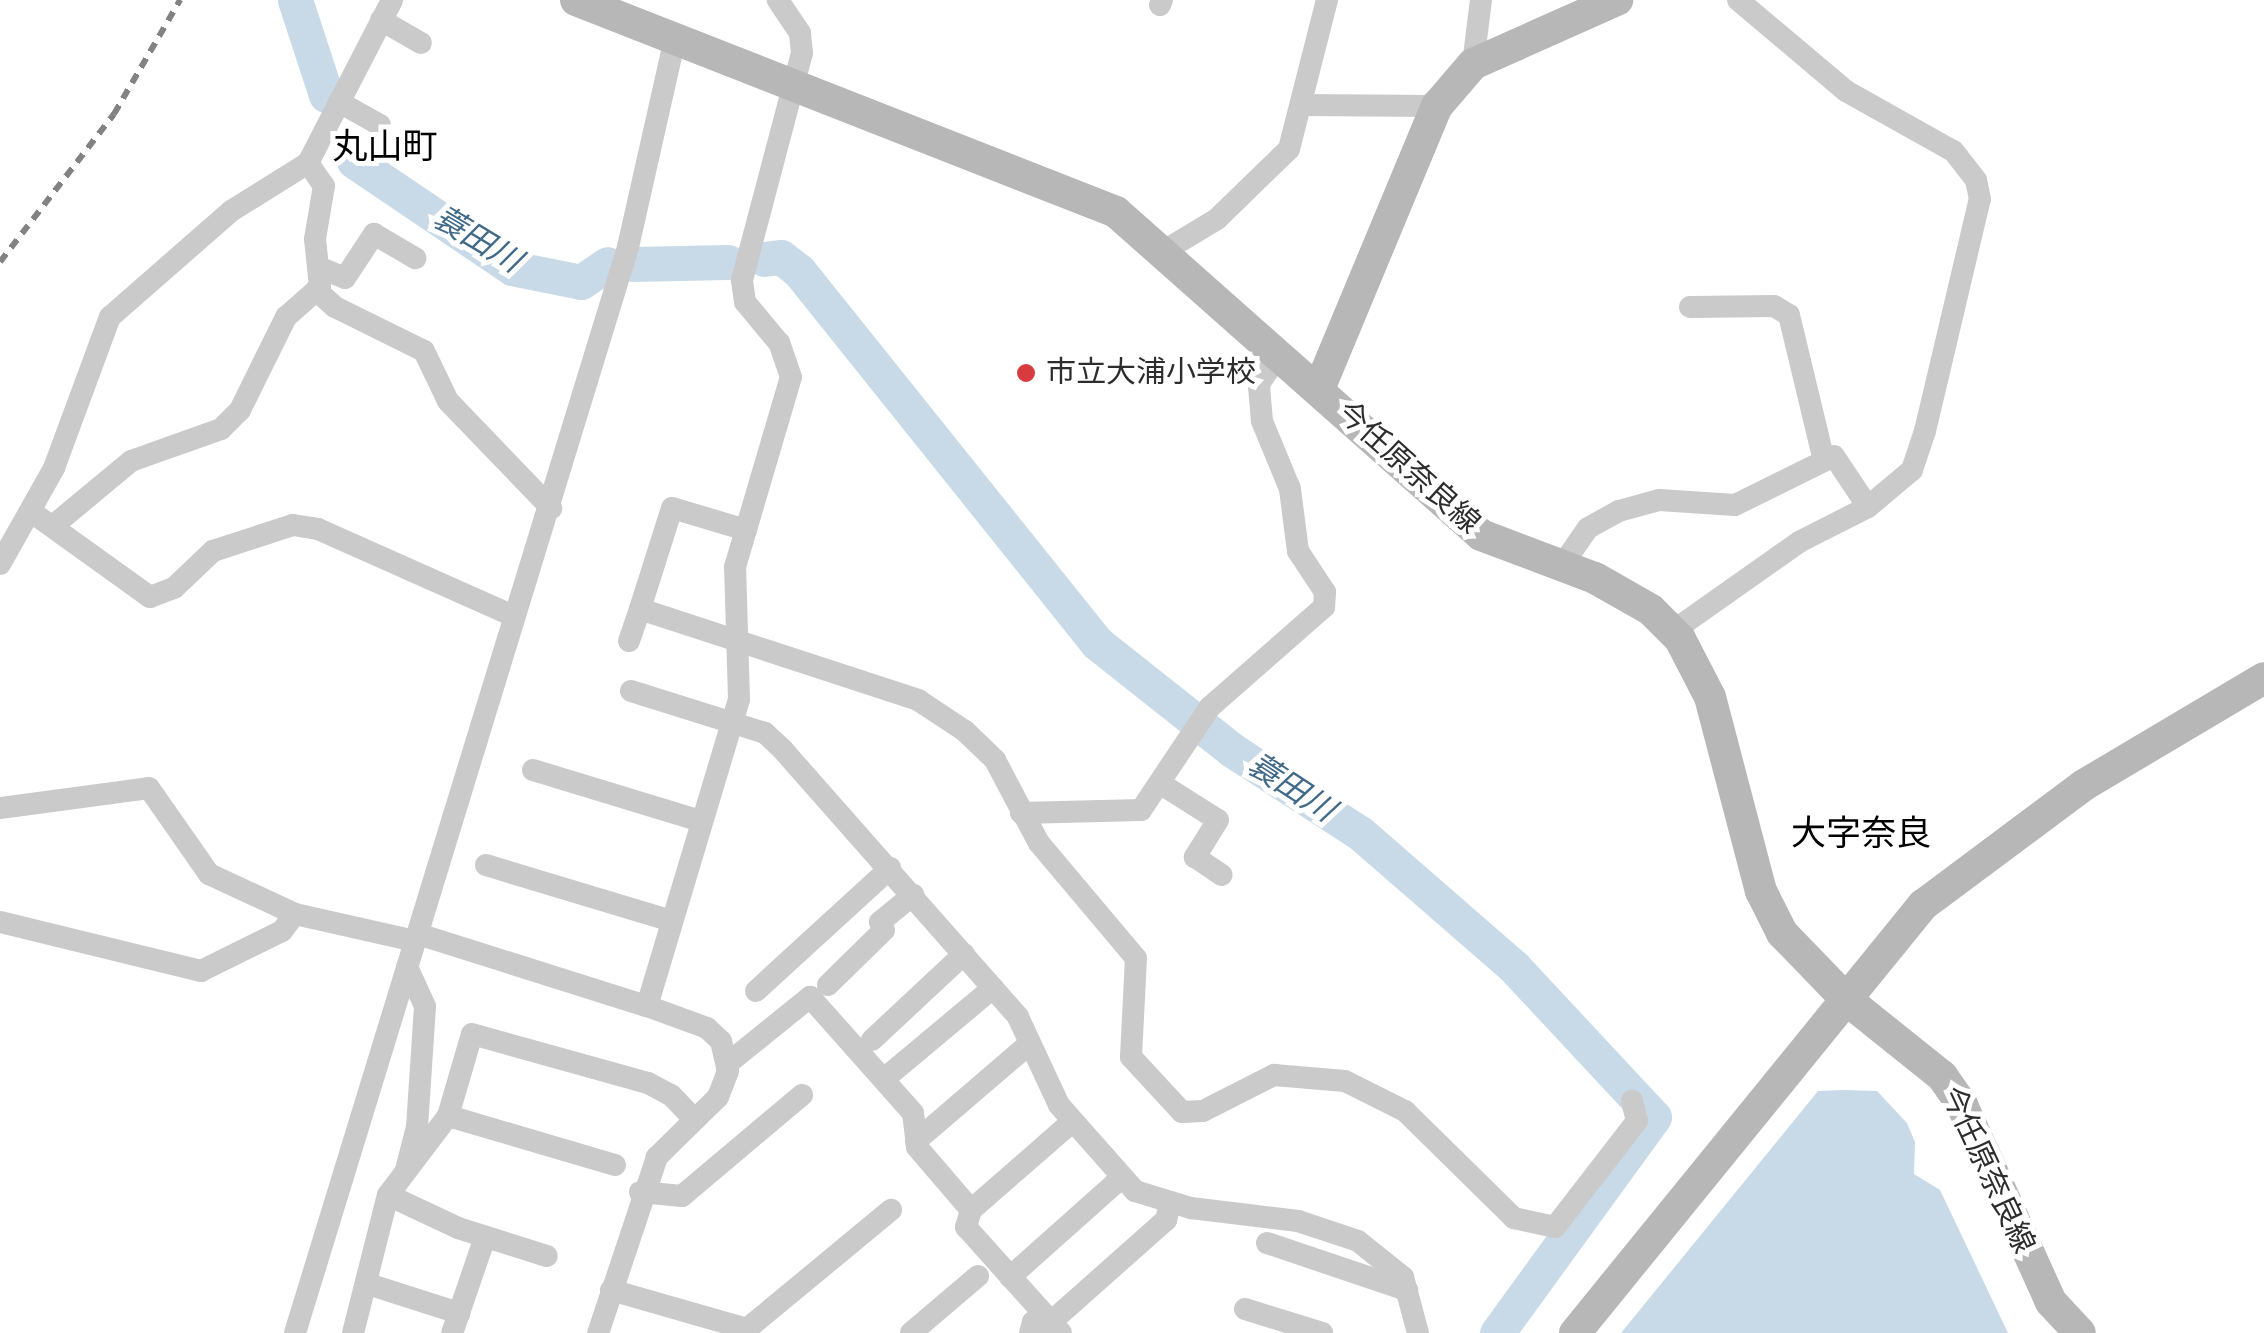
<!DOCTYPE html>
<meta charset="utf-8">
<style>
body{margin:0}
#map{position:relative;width:2264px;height:1333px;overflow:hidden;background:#fff;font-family:"Nunito Sans","Noto Sans JP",sans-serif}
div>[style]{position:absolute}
.water>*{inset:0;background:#c8dae8}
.river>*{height:35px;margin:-17.5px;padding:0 17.5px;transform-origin:17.5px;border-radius:17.5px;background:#c8dae8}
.street>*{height:22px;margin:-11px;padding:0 11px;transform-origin:11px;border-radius:11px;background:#cacaca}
.secondary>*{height:32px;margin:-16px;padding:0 16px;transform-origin:16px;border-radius:16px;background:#b7b7b7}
.rail>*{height:6px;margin-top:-3px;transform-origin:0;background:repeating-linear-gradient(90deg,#828282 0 10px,transparent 0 18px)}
.dots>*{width:28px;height:28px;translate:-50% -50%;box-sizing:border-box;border:5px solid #fff;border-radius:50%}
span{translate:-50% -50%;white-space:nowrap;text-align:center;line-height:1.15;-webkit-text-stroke:10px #fff;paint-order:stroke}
.poi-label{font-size:30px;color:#2d2d2d}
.left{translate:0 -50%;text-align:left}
.street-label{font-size:30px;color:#2d2d2d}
.water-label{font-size:32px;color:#416a88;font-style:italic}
.quarter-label{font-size:35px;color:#000}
</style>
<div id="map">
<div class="water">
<div style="clip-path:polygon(1843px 1090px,1877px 1091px,1907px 1123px,1915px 1142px,1914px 1174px,1940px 1190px,2008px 1333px,1621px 1333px,1818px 1091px)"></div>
</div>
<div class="river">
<div style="left:295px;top:0;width:100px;rotate:71.9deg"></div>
<div style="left:354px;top:161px;width:191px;rotate:34.1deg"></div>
<div style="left:512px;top:268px;width:70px;rotate:11.5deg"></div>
<div style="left:581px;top:282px;width:32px;rotate:-34deg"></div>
<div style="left:764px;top:259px;width:17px;rotate:-7deg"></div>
<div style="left:781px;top:257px;width:23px;rotate:38deg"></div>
<div style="left:799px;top:271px;width:477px;rotate:51.3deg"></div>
<div style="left:1097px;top:643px;width:172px;rotate:38.4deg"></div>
<div style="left:1232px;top:750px;width:153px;rotate:33deg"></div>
<div style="left:1360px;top:833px;width:204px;rotate:41deg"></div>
<div style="left:1514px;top:967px;width:205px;rotate:47deg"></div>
<div style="left:1654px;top:1117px;width:267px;rotate:126deg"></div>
<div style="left:633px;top:264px;width:95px;rotate:-1.2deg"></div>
</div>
<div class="street">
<div style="left:1160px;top:5px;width:5px;rotate:-68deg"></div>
<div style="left:381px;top:20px;width:46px;rotate:29.9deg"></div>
<div style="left:1473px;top:64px;width:64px;rotate:-82.9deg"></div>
<div style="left:339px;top:102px;width:47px;rotate:29.3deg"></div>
<div style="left:1301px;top:105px;width:136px;rotate:0.4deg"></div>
<div style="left:1164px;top:251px;width:62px;rotate:-31.1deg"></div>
<div style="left:1217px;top:219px;width:100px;rotate:-44.2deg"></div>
<div style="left:1289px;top:149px;width:154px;rotate:-75.7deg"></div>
<div style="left:318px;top:267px;width:29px;rotate:22deg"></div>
<div style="left:345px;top:278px;width:53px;rotate:-56.6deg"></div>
<div style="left:374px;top:234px;width:48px;rotate:30.3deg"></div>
<div style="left:316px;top:290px;width:25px;rotate:42deg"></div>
<div style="left:335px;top:307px;width:99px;rotate:26.3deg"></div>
<div style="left:424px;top:351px;width:55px;rotate:64.4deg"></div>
<div style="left:448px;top:401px;width:149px;rotate:46.1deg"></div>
<div style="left:1690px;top:307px;width:84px;rotate:-0.7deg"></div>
<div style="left:1774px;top:306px;width:17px;rotate:31deg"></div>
<div style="left:1789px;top:315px;width:150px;rotate:76.5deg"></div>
<div style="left:33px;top:513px;width:144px;rotate:35.7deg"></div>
<div style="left:150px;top:597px;width:26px;rotate:-21deg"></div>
<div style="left:174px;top:588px;width:54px;rotate:-43.5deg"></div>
<div style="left:213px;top:551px;width:84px;rotate:-18deg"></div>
<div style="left:293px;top:525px;width:25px;rotate:9deg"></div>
<div style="left:318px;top:529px;width:214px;rotate:24deg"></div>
<div style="left:54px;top:525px;width:100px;rotate:-39.7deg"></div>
<div style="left:131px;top:461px;width:96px;rotate:-19.6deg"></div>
<div style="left:221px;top:429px;width:27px;rotate:-45deg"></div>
<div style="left:240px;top:410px;width:104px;rotate:-63.7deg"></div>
<div style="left:286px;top:317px;width:45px;rotate:-41.4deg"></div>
<div style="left:320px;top:287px;width:48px;rotate:-95.9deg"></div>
<div style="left:315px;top:239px;width:54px;rotate:-80.4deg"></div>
<div style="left:324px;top:186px;width:28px;rotate:-125deg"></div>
<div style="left:746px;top:530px;width:77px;rotate:-163.4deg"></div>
<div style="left:672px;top:508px;width:106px;rotate:107.6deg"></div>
<div style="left:640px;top:609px;width:293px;rotate:18.1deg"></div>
<div style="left:918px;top:700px;width:56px;rotate:33.4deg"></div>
<div style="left:965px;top:731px;width:42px;rotate:44deg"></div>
<div style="left:995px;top:760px;width:94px;rotate:62.1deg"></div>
<div style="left:1039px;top:843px;width:150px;rotate:49.9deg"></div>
<div style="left:1136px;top:958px;width:99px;rotate:92.9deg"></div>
<div style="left:1131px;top:1057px;width:75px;rotate:47.2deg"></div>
<div style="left:1182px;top:1112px;width:21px;rotate:-3deg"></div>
<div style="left:1203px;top:1111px;width:80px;rotate:-26.9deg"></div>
<div style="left:1274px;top:1075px;width:71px;rotate:4.8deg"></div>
<div style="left:1345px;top:1081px;width:67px;rotate:26.6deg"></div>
<div style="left:1405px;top:1111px;width:153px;rotate:44.5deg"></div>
<div style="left:1514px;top:1218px;width:42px;rotate:12.4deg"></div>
<div style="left:1555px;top:1227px;width:134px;rotate:-52.3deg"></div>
<div style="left:1637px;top:1121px;width:21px;rotate:-104deg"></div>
<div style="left:0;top:564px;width:110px;rotate:-60.6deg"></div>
<div style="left:54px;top:468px;width:161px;rotate:-69.7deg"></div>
<div style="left:110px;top:317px;width:161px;rotate:-41.2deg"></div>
<div style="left:231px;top:211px;width:91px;rotate:-31.9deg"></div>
<div style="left:308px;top:163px;width:183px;rotate:-62.7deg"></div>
<div style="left:1561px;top:567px;width:47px;rotate:-55.3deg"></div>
<div style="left:1588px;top:528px;width:35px;rotate:-29deg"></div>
<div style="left:1619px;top:511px;width:41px;rotate:-15.4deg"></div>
<div style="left:1659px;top:500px;width:76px;rotate:3.8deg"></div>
<div style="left:1735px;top:505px;width:110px;rotate:-26.3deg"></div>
<div style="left:1834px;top:456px;width:61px;rotate:56.3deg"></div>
<div style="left:1868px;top:507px;width:57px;rotate:-40.1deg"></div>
<div style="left:1912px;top:470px;width:41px;rotate:-71.6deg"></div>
<div style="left:1925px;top:431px;width:238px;rotate:-76.7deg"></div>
<div style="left:1980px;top:199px;width:19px;rotate:-102deg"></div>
<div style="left:1976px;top:180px;width:37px;rotate:-128deg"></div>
<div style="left:1953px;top:151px;width:123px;rotate:-150.7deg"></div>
<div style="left:1846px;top:91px;width:141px;rotate:-139.9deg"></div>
<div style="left:1673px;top:631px;width:154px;rotate:-35.2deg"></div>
<div style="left:1799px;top:542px;width:77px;rotate:-26.9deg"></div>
<div style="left:629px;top:641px;width:34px;rotate:-71deg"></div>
<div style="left:631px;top:691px;width:140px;rotate:17.4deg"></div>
<div style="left:765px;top:733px;width:25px;rotate:43deg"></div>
<div style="left:783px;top:750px;width:356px;rotate:48.6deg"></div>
<div style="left:1018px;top:1017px;width:97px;rotate:65deg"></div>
<div style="left:1059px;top:1105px;width:115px;rotate:48.5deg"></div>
<div style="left:1135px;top:1191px;width:59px;rotate:16.9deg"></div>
<div style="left:1191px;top:1208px;width:108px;rotate:6.9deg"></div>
<div style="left:1298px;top:1221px;width:63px;rotate:18.4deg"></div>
<div style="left:1358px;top:1241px;width:58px;rotate:38.7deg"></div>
<div style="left:1403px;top:1277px;width:58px;rotate:75deg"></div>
<div style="left:533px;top:770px;width:176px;rotate:16.9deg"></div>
<div style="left:1161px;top:784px;width:67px;rotate:32.3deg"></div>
<div style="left:1218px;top:820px;width:44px;rotate:121.9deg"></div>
<div style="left:1195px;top:857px;width:32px;rotate:34deg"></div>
<div style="left:0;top:808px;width:150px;rotate:-7.6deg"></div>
<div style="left:149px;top:788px;width:105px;rotate:55.1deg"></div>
<div style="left:209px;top:874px;width:95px;rotate:24.9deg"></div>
<div style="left:295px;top:914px;width:123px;rotate:12.7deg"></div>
<div style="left:1021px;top:813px;width:120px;rotate:-1.4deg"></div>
<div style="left:1141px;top:810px;width:124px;rotate:-56.2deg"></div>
<div style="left:1210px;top:707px;width:152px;rotate:-41.3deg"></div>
<div style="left:1324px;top:607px;width:15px;rotate:-86deg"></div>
<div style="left:1325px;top:592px;width:49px;rotate:-123.4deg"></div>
<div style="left:1298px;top:551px;width:63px;rotate:-97.4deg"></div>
<div style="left:1290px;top:489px;width:74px;rotate:-112.4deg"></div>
<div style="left:1262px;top:421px;width:37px;rotate:-95deg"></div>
<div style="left:1259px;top:384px;width:36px;rotate:-56deg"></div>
<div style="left:486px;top:865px;width:194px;rotate:16.8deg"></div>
<div style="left:0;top:922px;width:207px;rotate:13.7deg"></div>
<div style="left:201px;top:971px;width:90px;rotate:-26.3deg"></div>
<div style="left:282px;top:931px;width:21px;rotate:-53deg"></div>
<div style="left:418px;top:934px;width:240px;rotate:17.5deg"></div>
<div style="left:647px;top:1006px;width:64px;rotate:20.1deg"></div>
<div style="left:707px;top:1028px;width:19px;rotate:43deg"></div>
<div style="left:721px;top:1041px;width:31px;rotate:77deg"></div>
<div style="left:728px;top:1071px;width:28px;rotate:111deg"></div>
<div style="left:718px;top:1097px;width:86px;rotate:135.5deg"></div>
<div style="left:657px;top:1157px;width:186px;rotate:108.5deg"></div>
<div style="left:828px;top:985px;width:78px;rotate:-44.5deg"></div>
<div style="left:884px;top:930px;width:9px;rotate:-117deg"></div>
<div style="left:880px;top:922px;width:43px;rotate:-39.3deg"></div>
<div style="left:756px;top:991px;width:182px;rotate:-42.5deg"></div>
<div style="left:647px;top:1006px;width:320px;rotate:-73.3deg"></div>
<div style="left:739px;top:699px;width:132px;rotate:-91.7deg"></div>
<div style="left:735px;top:567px;width:198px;rotate:-73.6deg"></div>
<div style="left:791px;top:377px;width:36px;rotate:-109deg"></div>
<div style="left:779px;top:343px;width:53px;rotate:-129.7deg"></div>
<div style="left:745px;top:302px;width:22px;rotate:-98deg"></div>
<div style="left:742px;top:280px;width:235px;rotate:-75.2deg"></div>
<div style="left:802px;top:53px;width:20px;rotate:-96deg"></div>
<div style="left:800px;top:33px;width:40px;rotate:-124deg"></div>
<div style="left:872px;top:1040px;width:126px;rotate:-43.1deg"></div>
<div style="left:727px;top:1064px;width:107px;rotate:-38.9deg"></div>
<div style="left:810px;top:997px;width:155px;rotate:48.4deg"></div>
<div style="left:913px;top:1113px;width:34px;rotate:83deg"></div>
<div style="left:917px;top:1147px;width:83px;rotate:49.4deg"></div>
<div style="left:971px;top:1210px;width:18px;rotate:106deg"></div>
<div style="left:966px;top:1227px;width:142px;rotate:48.1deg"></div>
<div style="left:884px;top:1079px;width:142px;rotate:-39.9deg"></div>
<div style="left:916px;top:1141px;width:149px;rotate:-40.6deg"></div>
<div style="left:615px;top:1165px;width:174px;rotate:-163.6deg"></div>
<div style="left:448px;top:1116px;width:85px;rotate:-73.7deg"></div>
<div style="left:472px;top:1034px;width:183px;rotate:15.6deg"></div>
<div style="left:648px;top:1083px;width:26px;rotate:28deg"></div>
<div style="left:671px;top:1095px;width:32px;rotate:46deg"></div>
<div style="left:406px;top:1170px;width:44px;rotate:-75.7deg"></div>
<div style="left:417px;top:1127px;width:121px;rotate:-86.2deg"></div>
<div style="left:425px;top:1006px;width:43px;rotate:-114.8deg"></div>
<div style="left:640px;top:1192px;width:42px;rotate:5.4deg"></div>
<div style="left:682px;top:1196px;width:157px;rotate:-40.1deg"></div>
<div style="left:388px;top:1195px;width:77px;rotate:25.2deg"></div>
<div style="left:458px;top:1228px;width:93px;rotate:17.5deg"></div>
<div style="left:971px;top:1210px;width:134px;rotate:-41.1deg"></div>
<div style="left:1267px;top:1243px;width:148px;rotate:18.6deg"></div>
<div style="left:1010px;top:1277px;width:149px;rotate:-41.7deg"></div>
<div style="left:368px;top:1284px;width:96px;rotate:17.7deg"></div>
<div style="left:459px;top:1313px;width:21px;rotate:109deg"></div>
<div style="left:611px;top:1290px;width:141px;rotate:16deg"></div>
<div style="left:747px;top:1329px;width:187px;rotate:-39.6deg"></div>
<div style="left:1245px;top:1309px;width:81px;rotate:17.3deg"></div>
<div style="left:459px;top:1313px;width:80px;rotate:-71.1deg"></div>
<div style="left:295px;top:1333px;width:1136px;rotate:-72.95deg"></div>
<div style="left:628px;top:247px;width:214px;rotate:-77.3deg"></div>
<div style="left:353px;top:1333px;width:142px;rotate:-75.8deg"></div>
<div style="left:388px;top:1195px;width:99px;rotate:-52.8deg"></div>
<div style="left:911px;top:1333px;width:88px;rotate:-40.4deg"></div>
<div style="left:1030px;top:1333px;width:11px;rotate:-75deg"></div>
<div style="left:1033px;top:1322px;width:18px"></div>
<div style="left:1051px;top:1322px;width:154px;rotate:-41.6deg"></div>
<div style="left:1166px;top:1220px;width:16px;rotate:-76deg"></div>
</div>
<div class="secondary">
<div style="left:576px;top:0;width:580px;rotate:21.43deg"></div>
<div style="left:1116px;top:212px;width:487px;rotate:41.5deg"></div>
<div style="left:1481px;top:535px;width:122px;rotate:20.7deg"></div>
<div style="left:1595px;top:578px;width:64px;rotate:29.7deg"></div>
<div style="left:1651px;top:610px;width:41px;rotate:45deg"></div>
<div style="left:1680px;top:639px;width:65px;rotate:62.7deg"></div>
<div style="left:1710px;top:697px;width:201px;rotate:75.3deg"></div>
<div style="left:1761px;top:891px;width:47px;rotate:63.4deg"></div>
<div style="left:1782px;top:933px;width:93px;rotate:45.9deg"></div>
<div style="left:1847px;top:1000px;width:122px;rotate:38.7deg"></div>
<div style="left:1942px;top:1076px;width:35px;rotate:55deg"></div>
<div style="left:1962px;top:1105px;width:216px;rotate:65.7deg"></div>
<div style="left:2051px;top:1302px;width:42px;rotate:46.9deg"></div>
<div style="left:1319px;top:389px;width:307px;rotate:-67.4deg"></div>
<div style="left:1437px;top:106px;width:55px;rotate:-49.4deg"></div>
<div style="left:1473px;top:64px;width:158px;rotate:-24deg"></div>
<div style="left:1575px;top:1333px;width:552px;rotate:-50.89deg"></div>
<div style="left:1923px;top:905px;width:201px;rotate:-36.7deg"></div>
<div style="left:2084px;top:785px;width:209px;rotate:-30.7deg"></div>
</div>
<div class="rail">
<div style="left:0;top:262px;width:187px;rotate:-52.4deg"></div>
<div style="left:114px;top:114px;width:132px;rotate:-59.9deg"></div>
</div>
<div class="dots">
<div style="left:1026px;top:373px;background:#d73b40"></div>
</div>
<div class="poi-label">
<span class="left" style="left:1046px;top:373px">市立大浦小学校</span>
</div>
<div class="street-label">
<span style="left:1408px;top:468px;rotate:42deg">今任原奈良線</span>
<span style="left:1987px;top:1170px;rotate:65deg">今任原奈良線</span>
</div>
<div class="water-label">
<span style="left:477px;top:240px;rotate:31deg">蓑田川</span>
<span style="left:1291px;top:788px;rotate:33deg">蓑田川</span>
</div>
<div class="quarter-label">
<span style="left:385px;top:147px">丸山町</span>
<span style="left:1861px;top:834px">大字奈良</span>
</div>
</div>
